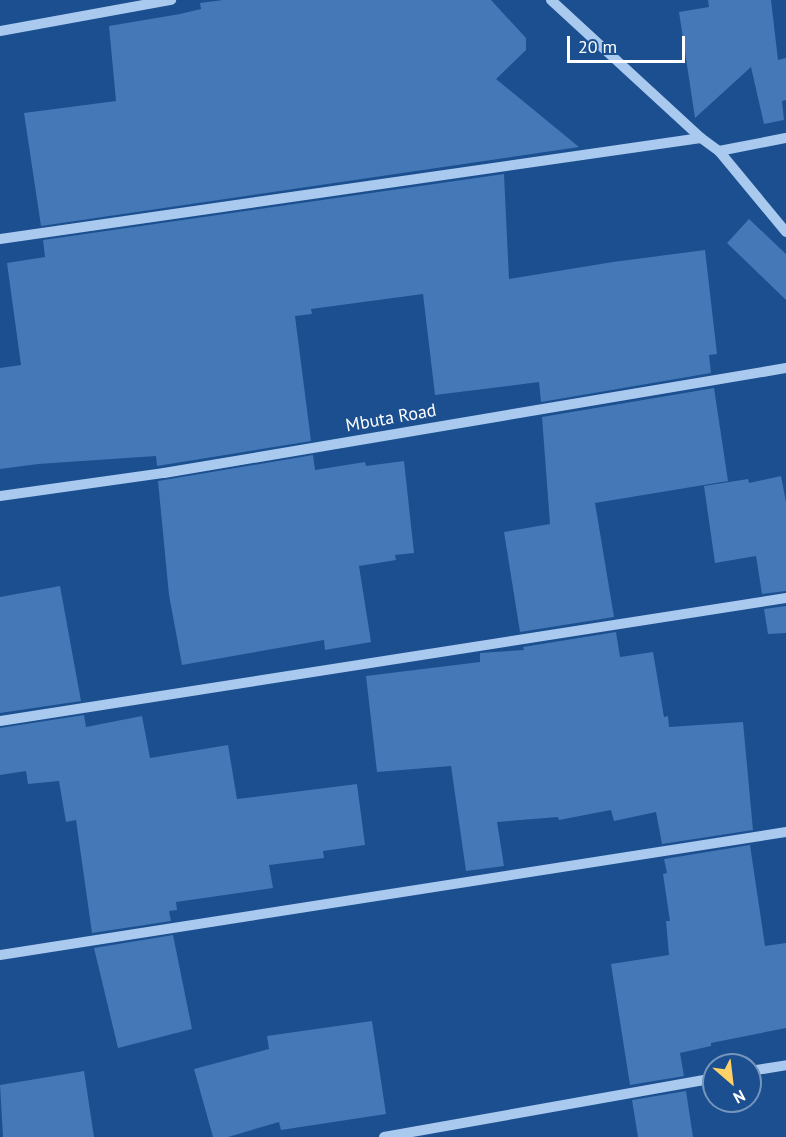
<!DOCTYPE html>
<style>
body{margin:0}
#map{position:relative;width:786px;height:1137px;overflow:hidden;background:#1b4f8f;font-family:"PT Sans",sans-serif}
div>[style]{position:absolute}
.building>*{inset:0;background:#4478b7}
.minor>*{height:10px;margin:-5px;padding:0 5px;transform-origin:5px;border-radius:5px;background:#a9c9ee}
span{translate:-50% -50%;white-space:nowrap;text-align:center;line-height:1.15;-webkit-text-stroke:5px #1b4f8f;paint-order:stroke}
.street-label{font-size:18px;color:#fff}
.north{position:absolute;left:702px;top:1053px;width:60px;height:60px;box-sizing:border-box;background:#1b4f8f;border:2px solid #7695bc;border-radius:50%;rotate:152deg;font-size:16px;font-weight:700;line-height:24px;text-align:center;color:#fff}
.north::after{content:'';display:block;margin:auto;width:21px;height:27px;background:#ffd166;clip-path:polygon(50% 0,100% 100%,50% 72%,0 100%)}
.scale{position:absolute;left:567px;top:36px;width:118px;height:27px;box-sizing:border-box;border:3px solid #fff;border-top:0;padding-left:8px;font-size:18px;line-height:21px;white-space:nowrap;color:#fff;-webkit-text-stroke:4px #1b4f8f;paint-order:stroke}
</style>
<div id="map">
<div class="building">
<div style="clip-path:polygon(223px 0,491px 0,526px 38px,526px 50px,496px 79px,579px 147px,41px 226px,24px 113px,116px 101px,109px 26px,180px 14px,201px 9px,200px 3px)"></div>
<div style="clip-path:polygon(708px 0,771px 0,778px 60px,786px 58px,786px 100px,782px 101px,784px 120px,764px 124px,751px 67px,695px 118px,679px 12px,709px 7px)"></div>
<div style="clip-path:polygon(504px 174px,509px 279px,613px 262px,705px 250px,717px 354px,709px 355px,711px 373px,541px 402px,539px 382px,435px 395px,423px 294px,311px 309px,312px 314px,295px 316px,311px 441px,157px 466px,156px 456px,38px 464px,0 469px,0 368px,21px 365px,7px 263px,45px 257px,43px 240px)"></div>
<div style="clip-path:polygon(749px 219px,786px 254px,786px 300px,727px 243px)"></div>
<div style="clip-path:polygon(714px 388px,728px 481px,595px 503px,614px 617px,520px 632px,504px 532px,550px 524px,542px 417px)"></div>
<div style="clip-path:polygon(313px 455px,315px 470px,365px 462px,366px 466px,404px 461px,414px 553px,395px 555px,396px 560px,359px 566px,371px 642px,325px 650px,324px 640px,182px 665px,169px 595px,158px 481px)"></div>
<div style="clip-path:polygon(781px 476px,786px 502px,786px 591px,762px 594px,756px 556px,715px 563px,704px 486px,748px 479px,749px 483px)"></div>
<div style="clip-path:polygon(60px 586px,81px 701px,0 713px,0 597px)"></div>
<div style="clip-path:polygon(786px 606px,786px 633px,768px 634px,764px 609px)"></div>
<div style="clip-path:polygon(616px 632px,620px 657px,653px 652px,664px 717px,668px 716px,669px 727px,743px 722px,753px 830px,662px 844px,656px 812px,614px 821px,611px 810px,559px 820px,558px 817px,497px 822px,504px 866px,466px 871px,451px 766px,377px 772px,366px 676px,480px 662px,480px 653px,524px 650px,523px 647px)"></div>
<div style="clip-path:polygon(84px 715px,86px 727px,142px 716px,150px 758px,228px 745px,237px 799px,357px 784px,365px 845px,323px 851px,324px 858px,269px 865px,273px 888px,176px 902px,177px 910px,169px 911px,171px 921px,92px 933px,76px 820px,66px 822px,59px 781px,28px 784px,26px 771px,0 775px,0 728px)"></div>
<div style="clip-path:polygon(750px 845px,765px 946px,786px 943px,786px 1028px,711px 1043px,711px 1046px,680px 1053px,684px 1076px,630px 1085px,611px 964px,669px 955px,666px 921px,670px 921px,663px 874px,667px 873px,664px 859px)"></div>
<div style="clip-path:polygon(173px 935px,192px 1029px,118px 1048px,94px 948px)"></div>
<div style="clip-path:polygon(372px 1021px,386px 1114px,281px 1130px,279px 1122px,228px 1137px,213px 1137px,194px 1069px,269px 1049px,267px 1036px)"></div>
<div style="clip-path:polygon(84px 1071px,94px 1137px,3px 1137px,0 1085px)"></div>
<div style="clip-path:polygon(686px 1091px,693px 1137px,638px 1137px,632px 1100px)"></div>
</div>
<div class="minor">
<div style="left:551px;top:0;width:204px;rotate:42.6deg"></div>
<div style="left:701px;top:138px;width:22px;rotate:36deg"></div>
<div style="left:719px;top:151px;width:105px;rotate:50.4deg"></div>
<div style="left:0;top:31px;width:174px;rotate:-10.3deg"></div>
<div style="left:719px;top:151px;width:68px;rotate:-11deg"></div>
<div style="left:0;top:239px;width:708px;rotate:-8.2deg"></div>
<div style="left:0;top:496px;width:166px;rotate:-8deg"></div>
<div style="left:164px;top:473px;width:631px;rotate:-9.58deg"></div>
<div style="left:0;top:721px;width:796px;rotate:-8.89deg"></div>
<div style="left:0;top:955px;width:796px;rotate:-8.89deg"></div>
<div style="left:750px;top:1071px;width:36px;rotate:-9deg"></div>
<div style="left:384px;top:1137px;width:335px;rotate:-10.1deg"></div>
</div>
<div class="street-label">
<span style="left:391px;top:418px;rotate:-10deg">Mbuta Road</span>
</div>
<div class="north">N</div>
<div class="scale">20 m</div>
</div>
